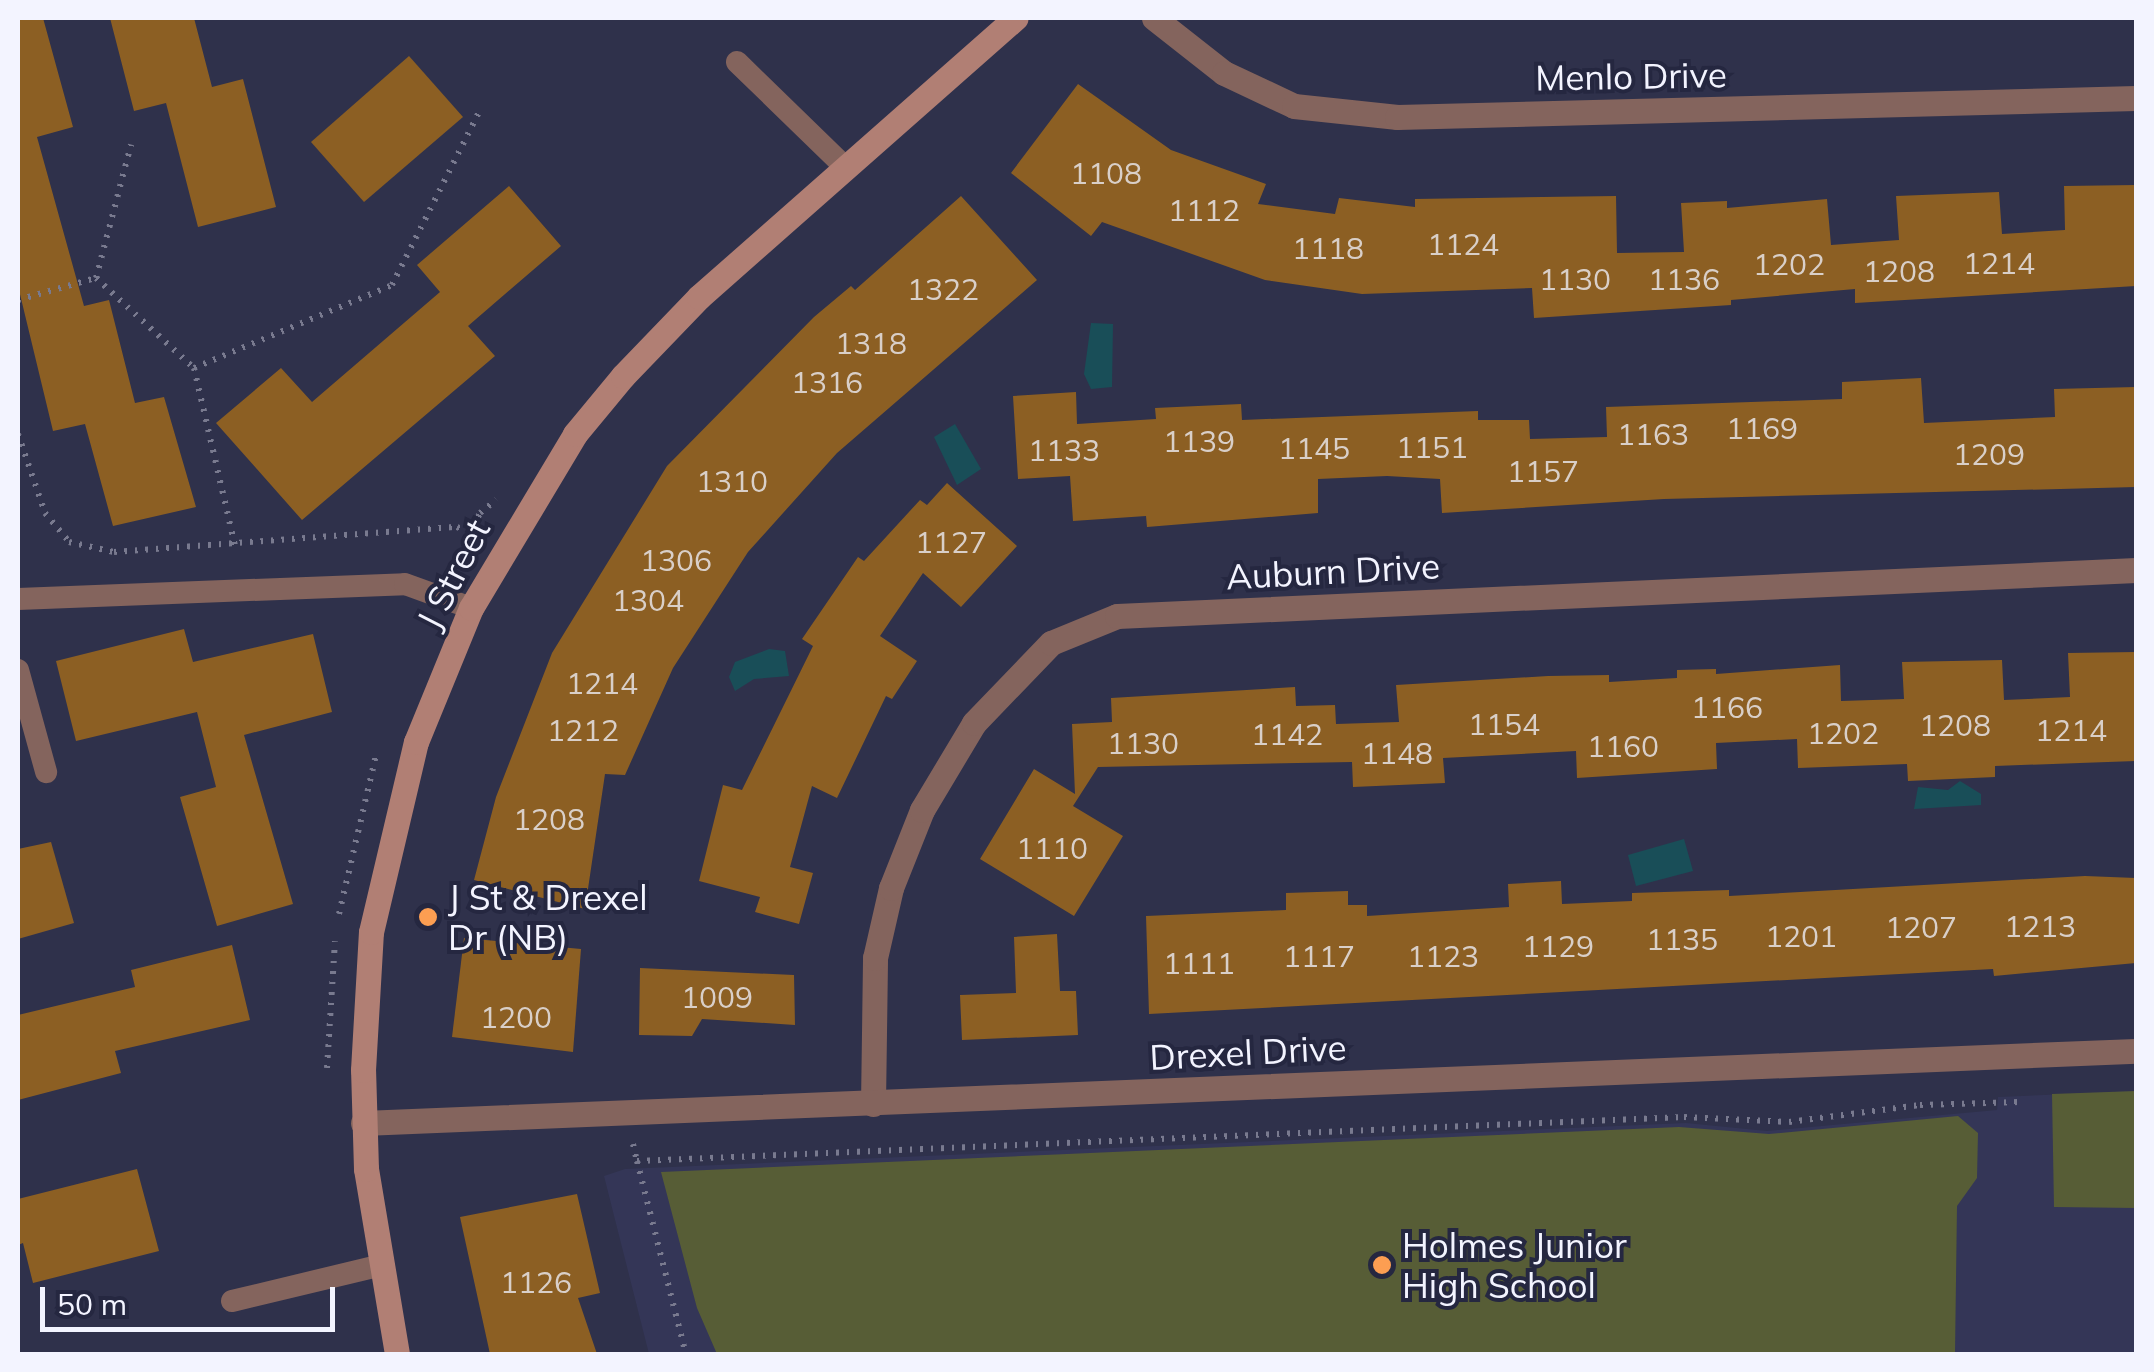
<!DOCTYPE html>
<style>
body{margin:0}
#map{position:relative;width:2154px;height:1372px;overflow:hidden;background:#2f314b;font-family:Mulish,sans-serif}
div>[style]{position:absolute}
.built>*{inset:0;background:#343657}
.green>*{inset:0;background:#575d36}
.water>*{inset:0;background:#194e58}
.building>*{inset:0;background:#8c5f23}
.path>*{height:6px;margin-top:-3px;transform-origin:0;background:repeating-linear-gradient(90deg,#797a8f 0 2.5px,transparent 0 10.5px)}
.lane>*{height:22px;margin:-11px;padding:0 11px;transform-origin:11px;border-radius:11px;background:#84645d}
.street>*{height:25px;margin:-12.5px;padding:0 12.5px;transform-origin:12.5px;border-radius:12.5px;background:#84645d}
.secondary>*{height:25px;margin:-12.5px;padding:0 12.5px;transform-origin:12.5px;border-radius:12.5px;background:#b17f74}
.dots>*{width:28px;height:28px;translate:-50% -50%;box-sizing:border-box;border:5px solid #252740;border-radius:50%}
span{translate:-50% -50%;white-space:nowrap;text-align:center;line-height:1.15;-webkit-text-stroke:8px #252740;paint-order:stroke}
.number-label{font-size:30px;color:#d9cfc8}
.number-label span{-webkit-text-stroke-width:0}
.street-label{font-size:35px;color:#f3f4ff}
.poi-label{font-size:35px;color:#f3f4ff}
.left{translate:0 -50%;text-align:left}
.frame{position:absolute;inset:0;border:20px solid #f3f4ff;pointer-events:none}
.scale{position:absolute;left:40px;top:1287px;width:295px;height:45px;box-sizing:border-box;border:5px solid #f3f4ff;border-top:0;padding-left:12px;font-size:30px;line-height:35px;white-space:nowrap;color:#f3f4ff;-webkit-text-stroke:8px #252740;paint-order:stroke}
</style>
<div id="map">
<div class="built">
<div style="clip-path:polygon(2136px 1091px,2136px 1354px,649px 1354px,604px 1176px,625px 1169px,1686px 1123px,1767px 1131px,1997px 1110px,1998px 1097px)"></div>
</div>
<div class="green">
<div style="clip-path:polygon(2136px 1091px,2136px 1208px,2054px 1207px,2052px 1094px)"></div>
<div style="clip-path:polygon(1958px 1116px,1978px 1133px,1977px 1178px,1957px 1206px,1955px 1354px,717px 1354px,697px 1308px,661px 1172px,1679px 1127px,1769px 1134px)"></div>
</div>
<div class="water">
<div style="clip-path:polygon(1091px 323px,1113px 324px,1112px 387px,1091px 389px,1084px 374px)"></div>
<div style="clip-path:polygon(955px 424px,981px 469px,957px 485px,934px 437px)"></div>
<div style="clip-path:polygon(769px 649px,785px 651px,789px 676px,754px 679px,735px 691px,729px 677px,735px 662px)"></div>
<div style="clip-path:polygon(1960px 781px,1981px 794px,1981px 805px,1914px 809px,1918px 787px,1948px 790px)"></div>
<div style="clip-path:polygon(1684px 839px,1693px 871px,1636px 886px,1628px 855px)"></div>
</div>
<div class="building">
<div style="clip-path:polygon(18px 18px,43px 18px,73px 127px,37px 137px,84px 306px,109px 300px,135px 403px,164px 397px,196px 507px,113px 526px,85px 424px,53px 431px,18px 286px)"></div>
<div style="clip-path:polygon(110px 18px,194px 18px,212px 87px,243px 79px,276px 207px,198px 227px,166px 103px,134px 111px)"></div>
<div style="clip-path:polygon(409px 56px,463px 117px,364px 202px,311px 142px)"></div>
<div style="clip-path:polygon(1078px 84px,1171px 150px,1266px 184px,1258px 204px,1335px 214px,1339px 198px,1415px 207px,1415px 199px,1616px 196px,1617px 253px,1684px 252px,1681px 203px,1727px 201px,1727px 208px,1827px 199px,1831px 245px,1899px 240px,1896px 196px,1999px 192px,2002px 234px,2065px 230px,2064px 186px,2136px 185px,2136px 286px,1855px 303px,1855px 289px,1731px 300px,1731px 305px,1534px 318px,1532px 288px,1362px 294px,1265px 280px,1102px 222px,1091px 236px,1011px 173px)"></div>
<div style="clip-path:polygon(509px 186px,561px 246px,468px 326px,495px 356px,302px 520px,216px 423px,281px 368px,312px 402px,440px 292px,417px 265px)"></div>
<div style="clip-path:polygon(961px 196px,1037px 280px,837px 453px,748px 552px,673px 668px,625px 775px,605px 774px,585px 909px,474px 880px,496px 797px,552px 653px,667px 466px,814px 317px,851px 286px,855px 290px)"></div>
<div style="clip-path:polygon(1921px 378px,1924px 423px,2055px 417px,2054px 389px,2136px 387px,2136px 487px,1664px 499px,1442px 513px,1440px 479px,1387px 476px,1318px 479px,1318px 513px,1147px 527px,1146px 516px,1073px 521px,1070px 476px,1018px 479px,1013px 396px,1076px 392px,1077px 424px,1156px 419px,1155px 408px,1241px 404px,1242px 420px,1478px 411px,1478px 420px,1529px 420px,1530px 439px,1607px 437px,1606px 407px,1842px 399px,1842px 382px)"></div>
<div style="clip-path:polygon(947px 483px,1017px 546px,961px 607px,923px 573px,880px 636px,917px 661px,892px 699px,886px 696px,837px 798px,812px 786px,790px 867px,813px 873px,799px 924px,755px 912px,760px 897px,699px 881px,723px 785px,742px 790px,813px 646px,802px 639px,858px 557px,864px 561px,920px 500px,927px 505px)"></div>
<div style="clip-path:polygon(184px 629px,193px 662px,313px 634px,332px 712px,244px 735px,293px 904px,217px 926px,180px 797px,216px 787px,197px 712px,76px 741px,56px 661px)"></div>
<div style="clip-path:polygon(2136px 652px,2136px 761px,1995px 766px,1995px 777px,1908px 781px,1907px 764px,1798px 768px,1797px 739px,1716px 743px,1717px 769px,1577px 778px,1576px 751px,1443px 758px,1445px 783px,1353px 787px,1352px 762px,1098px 767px,1073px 806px,1123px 836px,1074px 916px,980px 859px,1034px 769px,1075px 794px,1072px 724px,1112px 722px,1111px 698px,1295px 687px,1296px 706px,1335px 705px,1336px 724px,1399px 722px,1396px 685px,1548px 676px,1609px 675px,1609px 682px,1677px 678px,1677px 670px,1716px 669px,1716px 674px,1840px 665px,1841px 701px,1904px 699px,1902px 662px,2002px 660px,2004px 700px,2070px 697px,2068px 653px)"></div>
<div style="clip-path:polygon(51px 842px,74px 923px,18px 939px,18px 849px)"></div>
<div style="clip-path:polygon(2085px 876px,2136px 878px,2136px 963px,1994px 976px,1993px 969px,1149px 1014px,1146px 916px,1286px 910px,1286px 893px,1348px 891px,1348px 905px,1367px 905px,1367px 916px,1509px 907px,1508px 884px,1561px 881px,1562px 904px,1632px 901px,1632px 893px,1729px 890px,1729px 896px)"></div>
<div style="clip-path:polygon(1057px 934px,1060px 991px,1076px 991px,1078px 1035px,962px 1040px,960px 995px,1016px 993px,1014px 937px)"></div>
<div style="clip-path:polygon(464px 938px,581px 949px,573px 1052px,452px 1037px)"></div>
<div style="clip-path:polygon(232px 945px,250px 1020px,115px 1051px,121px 1073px,18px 1100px,18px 1015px,135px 987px,131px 970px)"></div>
<div style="clip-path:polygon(640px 968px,794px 975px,795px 1025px,702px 1019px,692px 1036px,639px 1035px)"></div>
<div style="clip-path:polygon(137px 1169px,159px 1251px,33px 1283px,23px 1243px,18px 1245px,18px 1199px)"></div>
<div style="clip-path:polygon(577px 1194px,600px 1293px,578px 1298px,597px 1354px,490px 1354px,460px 1217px)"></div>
</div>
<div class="path">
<div style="left:96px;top:278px;width:133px;rotate:42.6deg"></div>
<div style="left:194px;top:368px;width:183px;rotate:77deg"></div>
<div style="left:96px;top:278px;width:138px;rotate:-75.3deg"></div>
<div style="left:18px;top:300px;width:81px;rotate:-15.8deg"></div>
<div style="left:194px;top:368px;width:215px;rotate:-22.7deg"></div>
<div style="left:392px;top:285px;width:198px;rotate:-63.3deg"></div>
<div style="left:18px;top:434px;width:83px;rotate:71.1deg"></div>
<div style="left:45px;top:513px;width:38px;rotate:50deg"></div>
<div style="left:69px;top:542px;width:46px;rotate:12.5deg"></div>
<div style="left:114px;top:552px;width:344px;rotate:-4.2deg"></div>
<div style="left:457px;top:527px;width:17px;rotate:25deg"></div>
<div style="left:450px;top:573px;width:67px;rotate:-63.4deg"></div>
<div style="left:480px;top:513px;width:21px;rotate:-39deg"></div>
<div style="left:339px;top:914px;width:163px;rotate:-76.9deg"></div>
<div style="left:327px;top:1068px;width:127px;rotate:-86.4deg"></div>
<div style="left:633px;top:1144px;width:17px;rotate:77deg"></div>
<div style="left:637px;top:1161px;width:1048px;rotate:-2.41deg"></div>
<div style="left:1684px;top:1117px;width:105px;rotate:2.7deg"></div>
<div style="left:1789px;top:1122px;width:132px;rotate:-7.4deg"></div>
<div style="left:1920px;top:1105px;width:100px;rotate:-1.7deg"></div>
<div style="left:637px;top:1161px;width:199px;rotate:75.8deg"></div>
</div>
<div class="lane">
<div style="left:737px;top:62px;width:149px;rotate:44.2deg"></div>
<div style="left:18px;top:599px;width:387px;rotate:-2.2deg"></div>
<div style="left:405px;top:584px;width:70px;rotate:20deg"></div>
<div style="left:18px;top:670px;width:106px;rotate:74.6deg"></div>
<div style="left:232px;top:1301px;width:150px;rotate:-13.5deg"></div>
</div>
<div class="street">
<div style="left:1154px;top:18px;width:89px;rotate:38.2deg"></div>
<div style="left:1224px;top:73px;width:77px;rotate:25.2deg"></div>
<div style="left:1294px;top:106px;width:104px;rotate:6.1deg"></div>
<div style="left:1397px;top:117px;width:739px;rotate:-1.47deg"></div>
<div style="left:873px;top:1104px;width:146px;rotate:-89.2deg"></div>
<div style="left:875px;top:958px;width:72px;rotate:-77.1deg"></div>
<div style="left:891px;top:888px;width:84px;rotate:-68.3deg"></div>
<div style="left:922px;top:810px;width:101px;rotate:-59.1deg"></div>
<div style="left:974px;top:723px;width:111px;rotate:-46.1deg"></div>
<div style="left:1051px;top:643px;width:71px;rotate:-22.2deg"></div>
<div style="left:1117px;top:616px;width:1020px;rotate:-2.58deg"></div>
<div style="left:363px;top:1123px;width:1774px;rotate:-2.33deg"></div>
</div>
<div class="secondary">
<div style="left:397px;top:1354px;width:188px;rotate:-99.5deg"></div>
<div style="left:366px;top:1169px;width:99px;rotate:-91.7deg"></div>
<div style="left:363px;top:1070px;width:138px;rotate:-86.7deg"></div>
<div style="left:371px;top:932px;width:195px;rotate:-76.7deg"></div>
<div style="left:416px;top:742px;width:145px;rotate:-67.7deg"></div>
<div style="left:471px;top:608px;width:203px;rotate:-59.1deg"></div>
<div style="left:575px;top:434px;width:75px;rotate:-50.4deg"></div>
<div style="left:623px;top:376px;width:110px;rotate:-46.1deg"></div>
<div style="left:699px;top:297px;width:422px;rotate:-41.4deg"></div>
</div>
<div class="dots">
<div style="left:428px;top:917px;background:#fc9e52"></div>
<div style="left:1382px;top:1265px;background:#fc9e52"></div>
</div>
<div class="number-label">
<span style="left:1106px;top:173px">1108</span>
<span style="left:1204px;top:210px">1112</span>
<span style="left:1463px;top:244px">1124</span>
<span style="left:1328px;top:248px">1118</span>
<span style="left:1999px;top:263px">1214</span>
<span style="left:1789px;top:264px">1202</span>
<span style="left:1899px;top:271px">1208</span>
<span style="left:1575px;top:279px">1130</span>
<span style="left:1684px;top:279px">1136</span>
<span style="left:943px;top:289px">1322</span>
<span style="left:871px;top:343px">1318</span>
<span style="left:827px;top:382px">1316</span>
<span style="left:1762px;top:428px">1169</span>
<span style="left:1653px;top:434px">1163</span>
<span style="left:1199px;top:441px">1139</span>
<span style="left:1432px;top:447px">1151</span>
<span style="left:1314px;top:448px">1145</span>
<span style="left:1064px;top:450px">1133</span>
<span style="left:1989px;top:454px">1209</span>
<span style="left:1543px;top:471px">1157</span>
<span style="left:732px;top:481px">1310</span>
<span style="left:951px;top:542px">1127</span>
<span style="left:676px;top:560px">1306</span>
<span style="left:648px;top:600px">1304</span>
<span style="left:602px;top:683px">1214</span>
<span style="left:1727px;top:707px">1166</span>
<span style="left:1504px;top:724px">1154</span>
<span style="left:1955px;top:725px">1208</span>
<span style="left:583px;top:730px">1212</span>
<span style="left:2071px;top:730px">1214</span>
<span style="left:1843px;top:733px">1202</span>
<span style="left:1287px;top:734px">1142</span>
<span style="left:1143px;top:743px">1130</span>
<span style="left:1623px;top:746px">1160</span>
<span style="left:1397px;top:753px">1148</span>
<span style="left:549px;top:819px">1208</span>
<span style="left:1052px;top:848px">1110</span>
<span style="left:2040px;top:926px">1213</span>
<span style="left:1921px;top:927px">1207</span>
<span style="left:1801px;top:936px">1201</span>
<span style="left:1682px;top:939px">1135</span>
<span style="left:1558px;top:946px">1129</span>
<span style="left:1319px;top:956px">1117</span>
<span style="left:1443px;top:956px">1123</span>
<span style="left:1199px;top:963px">1111</span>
<span style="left:717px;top:997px">1009</span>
<span style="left:516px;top:1017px">1200</span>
<span style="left:536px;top:1282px">1126</span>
</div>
<div class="street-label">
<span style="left:1631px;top:76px;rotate:-1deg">Menlo Drive</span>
<span style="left:1333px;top:571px;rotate:-3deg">Auburn Drive</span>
<span style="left:453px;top:574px;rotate:-63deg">J Street</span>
<span style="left:1248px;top:1052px;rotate:-3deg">Drexel Drive</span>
</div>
<div class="poi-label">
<span class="left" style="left:448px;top:917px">J St &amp; Drexel<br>Dr (NB)</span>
<span class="left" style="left:1402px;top:1265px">Holmes Junior<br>High School</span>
</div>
<div class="frame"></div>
<div class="scale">50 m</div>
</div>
